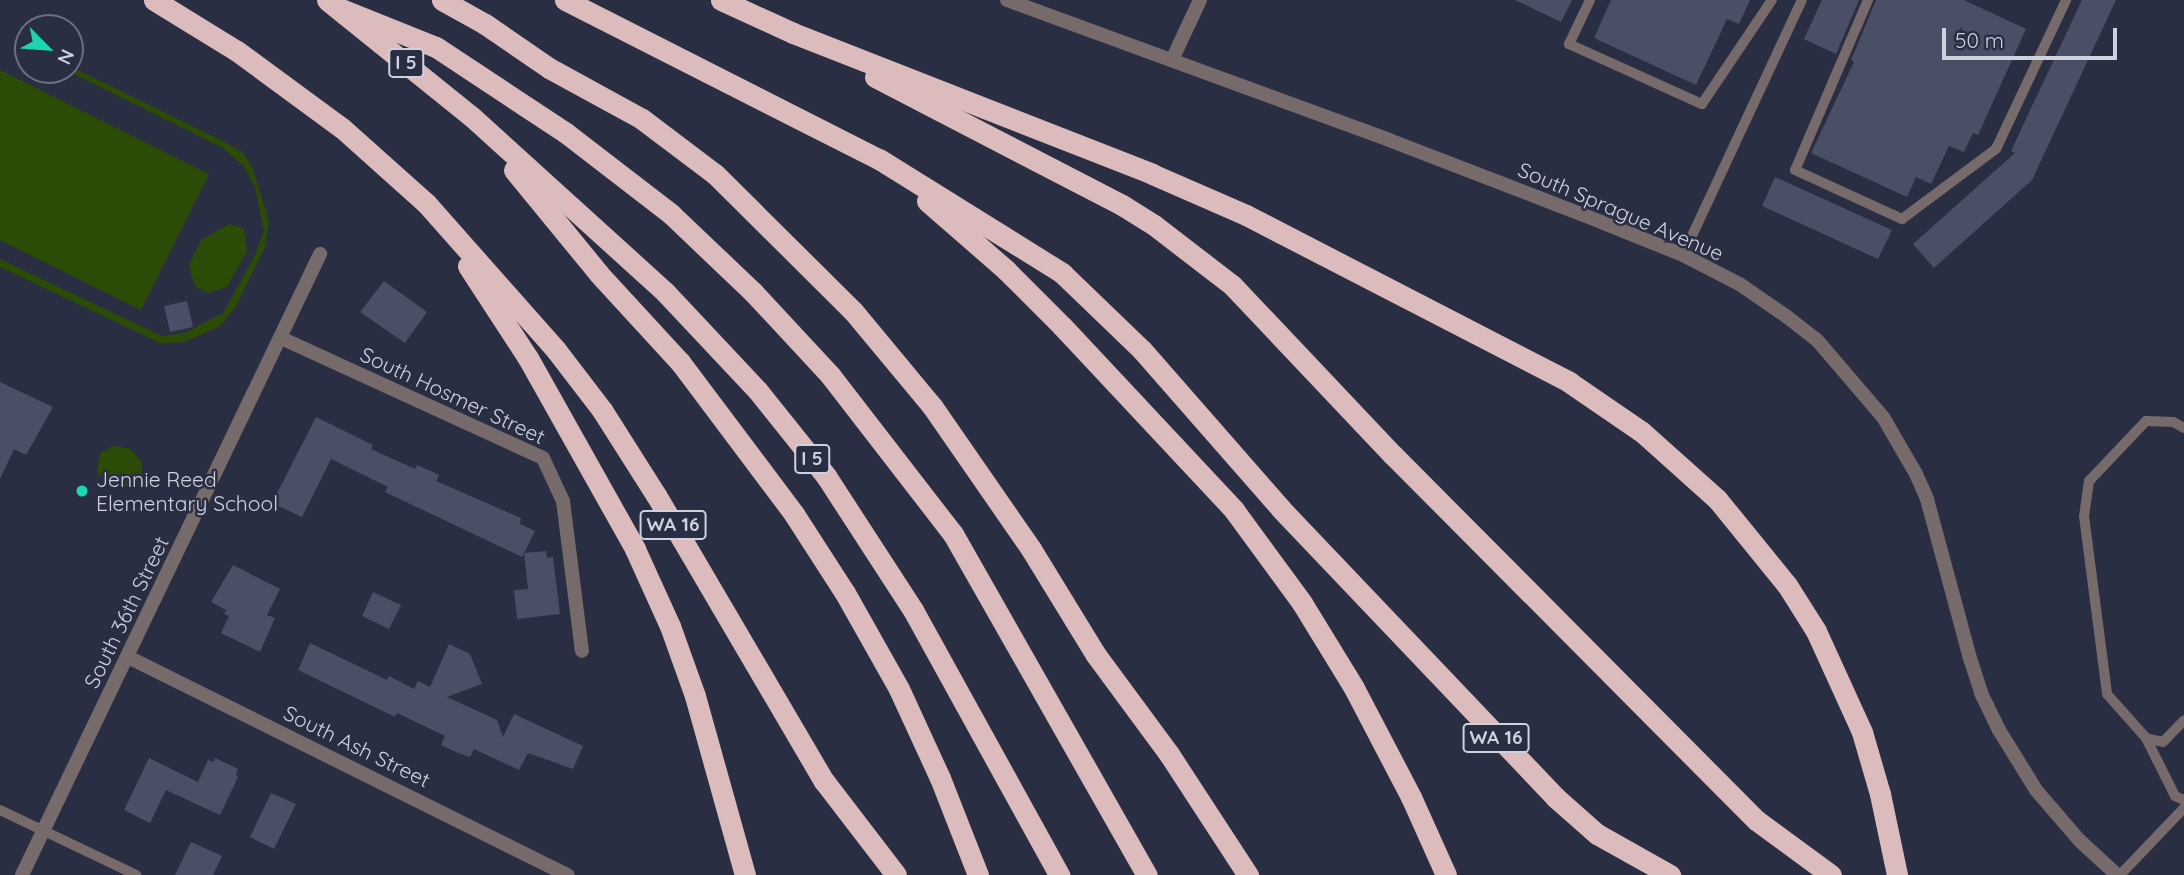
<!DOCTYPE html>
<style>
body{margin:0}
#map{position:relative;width:2184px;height:875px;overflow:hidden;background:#2a2e42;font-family:Quicksand,sans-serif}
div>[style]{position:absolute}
.green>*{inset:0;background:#2b4b07}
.building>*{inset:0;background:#4b4f65}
.service>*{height:10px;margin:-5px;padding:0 5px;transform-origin:5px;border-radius:5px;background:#776a6a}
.minor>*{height:14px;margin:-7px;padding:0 7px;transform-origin:7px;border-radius:7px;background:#776a6a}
.tertiary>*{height:14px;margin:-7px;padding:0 7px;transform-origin:7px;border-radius:7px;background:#776a6a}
.motorway>*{height:21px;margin:-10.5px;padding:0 10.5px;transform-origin:10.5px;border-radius:10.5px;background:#dbbbbc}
.dots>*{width:19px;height:19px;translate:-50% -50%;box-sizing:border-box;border:4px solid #2a2e42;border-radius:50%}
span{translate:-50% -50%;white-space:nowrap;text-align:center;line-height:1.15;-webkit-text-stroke:5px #2a2e42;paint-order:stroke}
.shield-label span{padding:2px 5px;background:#2a2e42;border:2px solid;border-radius:5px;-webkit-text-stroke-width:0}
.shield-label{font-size:19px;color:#ced1de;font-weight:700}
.street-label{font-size:21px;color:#ced1de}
.poi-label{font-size:21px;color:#ced1de}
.left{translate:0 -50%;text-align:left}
.north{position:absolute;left:14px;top:14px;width:70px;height:70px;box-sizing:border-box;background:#2a2e42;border:2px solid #6c6f80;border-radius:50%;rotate:115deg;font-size:19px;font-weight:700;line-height:28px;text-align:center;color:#ced1de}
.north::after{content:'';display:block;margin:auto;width:24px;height:32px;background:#1cd5b1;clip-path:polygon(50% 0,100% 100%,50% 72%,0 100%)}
.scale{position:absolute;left:1942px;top:28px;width:175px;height:32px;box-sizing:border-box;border:4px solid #ced1de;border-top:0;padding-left:9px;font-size:21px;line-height:24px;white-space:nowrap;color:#ced1de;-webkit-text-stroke:5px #2a2e42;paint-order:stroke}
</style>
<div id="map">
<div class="green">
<div style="clip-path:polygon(70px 66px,229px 144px,242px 152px,252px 166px,269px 221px,266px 245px,235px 308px,220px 326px,185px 342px,160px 343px,0 267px,0 259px,162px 336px,184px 333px,223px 313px,254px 257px,264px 231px,255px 188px,244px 166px,221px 147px,66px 70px,70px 70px)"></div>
<div style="clip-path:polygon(0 70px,209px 174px,141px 310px,0 240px)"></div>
<div style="clip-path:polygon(229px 224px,244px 228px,247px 251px,227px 287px,208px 293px,195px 286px,189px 265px,201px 240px)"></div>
<div style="clip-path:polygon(112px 446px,129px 448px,142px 462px,141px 478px,130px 487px,110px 483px,97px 472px,100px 454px)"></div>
</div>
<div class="building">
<div style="clip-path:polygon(1515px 0,1572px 0,1561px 22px)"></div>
<div style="clip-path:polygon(1611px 0,1750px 0,1739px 24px,1727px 19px,1696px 85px,1594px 38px)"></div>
<div style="clip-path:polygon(1822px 0,1859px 0,1836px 54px,1804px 39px)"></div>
<div style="clip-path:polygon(1876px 0,1964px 0,2026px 29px,1978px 135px,1973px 133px,1964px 152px,1949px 146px,1931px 184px,1916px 177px,1907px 197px,1811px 153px,1854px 62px,1851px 60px)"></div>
<div style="clip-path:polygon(2082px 0,2116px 0,2032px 180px,1934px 268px,1913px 244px,2015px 153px,2011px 151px)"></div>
<div style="clip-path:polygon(1775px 177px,1892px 230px,1878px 259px,1762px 206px)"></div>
<div style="clip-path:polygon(384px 281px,427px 312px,405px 343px,360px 312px)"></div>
<div style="clip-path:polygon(187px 301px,193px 327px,170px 332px,164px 306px)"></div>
<div style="clip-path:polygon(0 382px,53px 407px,26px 455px,14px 449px,0 479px)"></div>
<div style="clip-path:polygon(316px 417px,373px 445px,371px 449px,415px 469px,417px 465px,439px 475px,436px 481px,521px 518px,520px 524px,535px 531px,524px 553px,546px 551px,547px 558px,553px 557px,560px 614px,517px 619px,514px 590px,528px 589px,524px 553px,522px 557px,385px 492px,388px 487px,331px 459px,302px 517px,272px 503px)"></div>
<div style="clip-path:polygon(233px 565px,280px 589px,267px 615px,275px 618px,260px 652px,221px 633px,229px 616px,224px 614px,226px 610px,211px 602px)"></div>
<div style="clip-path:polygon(373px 592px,401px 605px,389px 629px,362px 616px)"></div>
<div style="clip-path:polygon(310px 643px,387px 680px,389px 676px,414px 689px,418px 681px,430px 687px,449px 644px,470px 654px,482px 684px,447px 697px,497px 720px,503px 737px,514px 714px,583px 746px,573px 769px,528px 753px,519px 770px,474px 749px,470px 757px,458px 753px,441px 745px,445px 736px,397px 713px,395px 717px,298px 670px)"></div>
<div style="clip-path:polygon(149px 758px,198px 782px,208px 760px,213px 762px,215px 758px,238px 769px,236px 775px,238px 777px,220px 815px,166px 790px,150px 823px,124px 810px)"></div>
<div style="clip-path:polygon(271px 793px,296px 804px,274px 849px,250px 837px)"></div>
<div style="clip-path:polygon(191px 842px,222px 856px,213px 875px,175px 875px)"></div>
</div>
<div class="service">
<div style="left:1590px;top:0;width:49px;rotate:115.5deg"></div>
<div style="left:1569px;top:44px;width:146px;rotate:24.3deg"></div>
<div style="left:1702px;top:104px;width:125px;rotate:-56.1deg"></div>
<div style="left:1868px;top:0;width:185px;rotate:113.2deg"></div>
<div style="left:1795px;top:170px;width:118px;rotate:24.6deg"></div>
<div style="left:1902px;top:219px;width:117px;rotate:-36.7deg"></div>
<div style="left:1996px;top:149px;width:165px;rotate:-64.8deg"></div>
<div style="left:1683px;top:255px;width:281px;rotate:-65deg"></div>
<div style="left:2184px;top:428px;width:13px;rotate:-151deg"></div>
<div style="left:2173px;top:422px;width:27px;rotate:-178deg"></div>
<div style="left:2146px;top:421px;width:83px;rotate:133.5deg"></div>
<div style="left:2089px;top:481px;width:35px;rotate:98deg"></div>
<div style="left:2084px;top:516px;width:179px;rotate:82.6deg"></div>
<div style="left:2107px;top:694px;width:59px;rotate:48.4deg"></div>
<div style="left:2146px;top:738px;width:17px;rotate:13deg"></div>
<div style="left:2163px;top:742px;width:30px;rotate:-46deg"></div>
<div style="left:2146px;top:738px;width:65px;rotate:63.4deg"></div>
<div style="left:2175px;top:796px;width:10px;rotate:24deg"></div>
<div style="left:0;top:810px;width:151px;rotate:25.5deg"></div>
<div style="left:2120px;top:875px;width:93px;rotate:-46.3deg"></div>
</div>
<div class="minor">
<div style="left:281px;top:338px;width:288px;rotate:24.6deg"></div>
<div style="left:543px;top:458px;width:47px;rotate:65.1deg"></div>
<div style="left:563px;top:501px;width:151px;rotate:82.8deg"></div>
<div style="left:128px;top:657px;width:491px;rotate:26.4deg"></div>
<div style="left:22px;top:875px;width:689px;rotate:-64.36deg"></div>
</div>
<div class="tertiary">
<div style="left:1007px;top:0;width:407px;rotate:20.1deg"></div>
<div style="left:1389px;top:140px;width:227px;rotate:21.1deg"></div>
<div style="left:1601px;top:222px;width:88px;rotate:21.9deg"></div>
<div style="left:1683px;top:255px;width:65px;rotate:27.3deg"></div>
<div style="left:1741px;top:285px;width:55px;rotate:34.6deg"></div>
<div style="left:1786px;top:316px;width:39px;rotate:38deg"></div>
<div style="left:1817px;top:340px;width:101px;rotate:49.4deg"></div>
<div style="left:1883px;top:417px;width:66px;rotate:59.9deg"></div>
<div style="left:1916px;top:474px;width:27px;rotate:66deg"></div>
<div style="left:1927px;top:499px;width:162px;rotate:74.9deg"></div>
<div style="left:1969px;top:655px;width:40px;rotate:72deg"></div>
<div style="left:1981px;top:693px;width:41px;rotate:64.1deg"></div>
<div style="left:1999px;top:730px;width:70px;rotate:58.3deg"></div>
<div style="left:2036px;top:790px;width:66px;rotate:49.3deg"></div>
<div style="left:2079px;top:840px;width:52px;rotate:42.6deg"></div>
<div style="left:1172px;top:60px;width:66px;rotate:-65deg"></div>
</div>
<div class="motorway">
<div style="left:154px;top:0;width:97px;rotate:31.6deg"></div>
<div style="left:237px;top:51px;width:130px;rotate:36.3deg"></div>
<div style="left:342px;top:128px;width:113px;rotate:41.8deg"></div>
<div style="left:426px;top:203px;width:196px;rotate:48.5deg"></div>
<div style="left:556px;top:350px;width:76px;rotate:52.5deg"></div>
<div style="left:602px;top:410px;width:101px;rotate:57.6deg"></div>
<div style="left:656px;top:495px;width:332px;rotate:59.6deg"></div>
<div style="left:824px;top:781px;width:118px;rotate:52.5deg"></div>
<div style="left:327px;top:0;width:185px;rotate:38.9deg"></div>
<div style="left:471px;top:116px;width:262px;rotate:42.2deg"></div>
<div style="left:665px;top:292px;width:136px;rotate:46.8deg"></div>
<div style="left:758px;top:391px;width:109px;rotate:51.3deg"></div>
<div style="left:826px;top:476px;width:160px;rotate:57deg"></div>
<div style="left:913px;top:610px;width:303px;rotate:61.1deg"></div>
<div style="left:442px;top:0;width:49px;rotate:29.2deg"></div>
<div style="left:485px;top:24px;width:78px;rotate:34.5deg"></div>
<div style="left:549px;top:68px;width:106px;rotate:28.7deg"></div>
<div style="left:642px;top:119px;width:91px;rotate:37deg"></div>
<div style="left:715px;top:174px;width:194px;rotate:44.8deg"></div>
<div style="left:853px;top:311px;width:124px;rotate:50.3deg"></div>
<div style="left:932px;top:406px;width:174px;rotate:55.3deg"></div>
<div style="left:1031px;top:549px;width:124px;rotate:58.5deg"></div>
<div style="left:1096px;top:655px;width:123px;rotate:53.6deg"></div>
<div style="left:1169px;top:754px;width:145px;rotate:56.9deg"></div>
<div style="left:565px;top:0;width:352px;rotate:26.9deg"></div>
<div style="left:879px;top:159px;width:216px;rotate:31.9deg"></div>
<div style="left:1062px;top:273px;width:111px;rotate:43.9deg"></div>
<div style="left:1142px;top:350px;width:211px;rotate:48.8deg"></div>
<div style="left:1281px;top:509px;width:398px;rotate:46.4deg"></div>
<div style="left:1555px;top:797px;width:56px;rotate:41.4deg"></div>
<div style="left:1597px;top:834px;width:84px;rotate:29.3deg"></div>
<div style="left:721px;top:0;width:79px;rotate:24.6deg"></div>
<div style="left:793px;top:33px;width:386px;rotate:21.4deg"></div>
<div style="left:1152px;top:174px;width:103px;rotate:23.6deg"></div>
<div style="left:1246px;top:215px;width:364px;rotate:27.3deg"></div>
<div style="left:1569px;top:382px;width:88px;rotate:34.4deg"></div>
<div style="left:1642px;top:432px;width:101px;rotate:41.8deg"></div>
<div style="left:1717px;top:499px;width:111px;rotate:50.9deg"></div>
<div style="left:1787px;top:585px;width:54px;rotate:57.8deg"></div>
<div style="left:1816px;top:631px;width:111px;rotate:65.5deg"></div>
<div style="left:1862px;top:732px;width:65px;rotate:73.8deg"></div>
<div style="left:1880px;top:794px;width:83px;rotate:78.1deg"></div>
<div style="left:341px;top:9px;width:102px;rotate:21.8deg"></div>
<div style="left:436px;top:47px;width:156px;rotate:33.5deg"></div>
<div style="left:566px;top:133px;width:133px;rotate:37.6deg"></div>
<div style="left:671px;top:214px;width:113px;rotate:43.6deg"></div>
<div style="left:753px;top:292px;width:113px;rotate:47.1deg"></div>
<div style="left:830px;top:375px;width:201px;rotate:52.3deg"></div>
<div style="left:953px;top:534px;width:392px;rotate:60.4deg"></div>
<div style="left:875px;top:77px;width:278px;rotate:27.4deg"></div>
<div style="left:1122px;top:205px;width:38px;rotate:32deg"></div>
<div style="left:1154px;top:225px;width:98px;rotate:37.6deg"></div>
<div style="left:1232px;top:285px;width:234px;rotate:46.6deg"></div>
<div style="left:1393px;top:455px;width:515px;rotate:45.16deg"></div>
<div style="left:1756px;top:820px;width:93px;rotate:36.3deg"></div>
<div style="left:514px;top:170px;width:134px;rotate:50.7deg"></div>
<div style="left:599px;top:274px;width:120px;rotate:47.4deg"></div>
<div style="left:680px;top:362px;width:190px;rotate:53.1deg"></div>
<div style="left:794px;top:514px;width:94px;rotate:57.2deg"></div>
<div style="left:845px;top:593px;width:110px;rotate:60.6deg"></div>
<div style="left:899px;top:689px;width:98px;rotate:65.3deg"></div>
<div style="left:940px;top:778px;width:104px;rotate:68.6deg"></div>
<div style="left:927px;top:201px;width:105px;rotate:41.1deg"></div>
<div style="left:1006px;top:270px;width:79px;rotate:45deg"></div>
<div style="left:1062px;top:326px;width:252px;rotate:46.9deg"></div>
<div style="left:1234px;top:510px;width:115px;rotate:53.8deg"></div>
<div style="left:1302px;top:603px;width:100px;rotate:58.5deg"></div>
<div style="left:1354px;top:688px;width:123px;rotate:62.4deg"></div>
<div style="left:1411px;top:797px;width:85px;rotate:65.8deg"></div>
<div style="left:468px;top:266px;width:110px;rotate:56.9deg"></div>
<div style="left:528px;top:358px;width:219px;rotate:60.7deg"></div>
<div style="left:635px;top:549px;width:85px;rotate:65.6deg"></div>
<div style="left:670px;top:626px;width:74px;rotate:70.3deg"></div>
<div style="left:695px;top:696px;width:186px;rotate:74.4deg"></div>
</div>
<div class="dots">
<div style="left:82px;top:491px;background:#1cd5b1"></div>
</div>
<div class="shield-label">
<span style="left:406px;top:63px">I 5</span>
<span style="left:812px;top:459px">I 5</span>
<span style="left:673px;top:525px">WA 16</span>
<span style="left:1496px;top:738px">WA 16</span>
</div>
<div class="street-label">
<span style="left:1621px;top:211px;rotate:23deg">South Sprague Avenue</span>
<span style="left:453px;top:395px;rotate:25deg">South Hosmer Street</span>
<span style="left:126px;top:612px;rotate:-64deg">South 36th Street</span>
<span style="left:357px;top:746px;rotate:26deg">South Ash Street</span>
</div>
<div class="poi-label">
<span class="left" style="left:96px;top:491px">Jennie Reed<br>Elementary School</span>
</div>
<div class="north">N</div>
<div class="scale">50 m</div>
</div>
